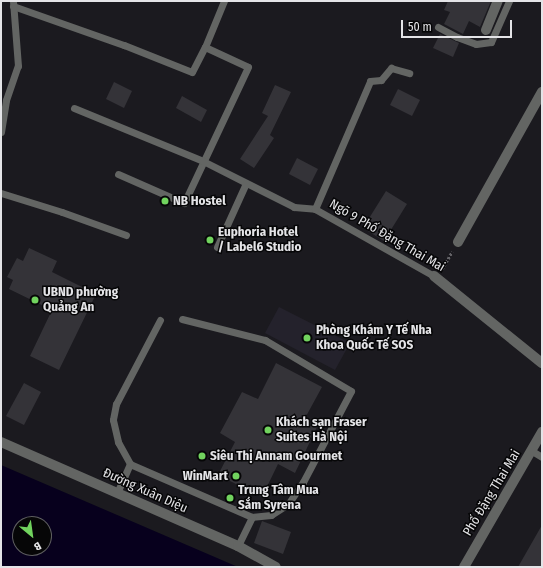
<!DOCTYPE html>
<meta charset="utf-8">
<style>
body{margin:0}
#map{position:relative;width:543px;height:568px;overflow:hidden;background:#1b1a1f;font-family:"Fira Sans Condensed",sans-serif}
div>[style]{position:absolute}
.built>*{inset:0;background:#24222c}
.water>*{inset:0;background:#07001d}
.building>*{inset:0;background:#343338}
.path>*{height:2.5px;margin-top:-1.25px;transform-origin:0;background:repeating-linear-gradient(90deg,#636266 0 2px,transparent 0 4px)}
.service>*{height:7px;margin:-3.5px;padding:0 3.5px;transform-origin:3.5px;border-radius:3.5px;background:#636563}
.minor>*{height:10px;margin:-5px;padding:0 5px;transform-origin:5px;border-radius:5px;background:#636563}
.tertiary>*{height:10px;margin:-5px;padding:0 5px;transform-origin:5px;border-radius:5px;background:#636563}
.dots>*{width:11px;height:11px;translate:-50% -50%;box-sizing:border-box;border:2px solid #060607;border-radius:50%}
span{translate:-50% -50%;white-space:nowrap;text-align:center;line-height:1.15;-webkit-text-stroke:3px #060607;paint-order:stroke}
.poi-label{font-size:13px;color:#e4e4e7;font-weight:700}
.left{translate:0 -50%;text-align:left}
.right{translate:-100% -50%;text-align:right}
.street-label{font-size:13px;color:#e4e4e7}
.frame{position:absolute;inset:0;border:2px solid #e4e4e7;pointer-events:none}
.north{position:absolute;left:12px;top:516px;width:40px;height:40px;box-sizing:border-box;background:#060607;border:1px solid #5f5f61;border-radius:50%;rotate:151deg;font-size:11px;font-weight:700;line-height:16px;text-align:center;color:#e4e4e7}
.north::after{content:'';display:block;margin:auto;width:14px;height:18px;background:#71d35e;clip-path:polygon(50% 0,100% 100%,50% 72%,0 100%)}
.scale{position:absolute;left:401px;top:20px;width:111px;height:18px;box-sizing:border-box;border:2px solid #e4e4e7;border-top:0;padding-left:5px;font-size:12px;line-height:14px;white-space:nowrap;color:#e4e4e7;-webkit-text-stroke:3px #060607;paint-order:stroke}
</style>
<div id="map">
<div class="built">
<div style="clip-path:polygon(279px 307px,350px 343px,335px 370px,265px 333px)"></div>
</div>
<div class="water">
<div style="clip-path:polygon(evenodd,1px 465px,238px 567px,1px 567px,1px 465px,20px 524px,44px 524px,44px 548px,20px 548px,20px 524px)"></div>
</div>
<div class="building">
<div style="clip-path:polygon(448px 1px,491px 1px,480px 27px,469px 21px,463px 34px,444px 24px,450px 12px,444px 10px)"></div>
<div style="clip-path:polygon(440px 34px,459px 43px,453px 57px,433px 48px)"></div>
<div style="clip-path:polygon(114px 82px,132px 91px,124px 108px,106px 99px)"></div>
<div style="clip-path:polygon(275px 85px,291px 92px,270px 135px,274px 138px,254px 168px,240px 159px,268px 116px,262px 113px)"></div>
<div style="clip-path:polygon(398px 89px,420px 100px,412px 116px,390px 105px)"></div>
<div style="clip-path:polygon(182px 96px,207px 110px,201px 122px,176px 108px)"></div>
<div style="clip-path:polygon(297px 158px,318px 169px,310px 185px,289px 174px)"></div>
<div style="clip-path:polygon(386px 191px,407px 204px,384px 241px,363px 228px)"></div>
<div style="clip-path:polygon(29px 248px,57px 261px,52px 272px,96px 294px,59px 370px,30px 356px,52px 310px,9px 289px,13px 280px,7px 277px,17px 258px,23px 261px)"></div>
<div style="clip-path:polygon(276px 363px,322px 387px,304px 420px,317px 427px,295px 473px,278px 464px,262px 497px,218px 475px,235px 442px,220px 433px,242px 392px,258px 399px)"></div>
<div style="clip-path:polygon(24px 383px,41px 392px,24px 425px,6px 416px)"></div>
<div style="clip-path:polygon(262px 521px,291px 532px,283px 554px,254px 543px)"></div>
<div style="clip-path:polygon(542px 525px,542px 567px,518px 567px)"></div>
</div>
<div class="path">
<div style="left:442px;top:269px;width:20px;rotate:-60deg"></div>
</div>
<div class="service">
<div style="left:13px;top:6px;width:118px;rotate:19.4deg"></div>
<div style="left:124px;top:45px;width:73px;rotate:21.7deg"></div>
<div style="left:192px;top:72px;width:28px;rotate:-63deg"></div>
<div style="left:205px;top:47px;width:47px;rotate:24.9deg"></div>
<div style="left:248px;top:67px;width:150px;rotate:115.2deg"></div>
<div style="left:184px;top:203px;width:72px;rotate:-156.3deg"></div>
<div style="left:438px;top:27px;width:21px;rotate:28deg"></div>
<div style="left:457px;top:37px;width:20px;rotate:20deg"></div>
<div style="left:476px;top:44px;width:15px;rotate:-8deg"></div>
<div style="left:491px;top:42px;width:45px;rotate:-66.3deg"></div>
<div style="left:205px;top:47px;width:50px;rotate:-67.6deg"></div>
<div style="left:74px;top:108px;width:139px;rotate:22.3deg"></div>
<div style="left:203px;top:161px;width:102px;rotate:26.8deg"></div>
<div style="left:294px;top:207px;width:21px;rotate:5deg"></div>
<div style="left:315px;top:209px;width:137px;rotate:29.4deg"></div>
<div style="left:1px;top:132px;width:32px;rotate:-81deg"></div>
<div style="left:6px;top:100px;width:36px;rotate:-71deg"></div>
<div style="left:18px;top:66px;width:65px;rotate:-94.4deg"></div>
<div style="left:1px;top:193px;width:64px;rotate:17.3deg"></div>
<div style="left:62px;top:212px;width:68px;rotate:19.8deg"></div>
<div style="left:315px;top:209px;width:139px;rotate:-66.7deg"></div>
<div style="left:370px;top:81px;width:11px;rotate:-5deg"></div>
<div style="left:381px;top:80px;width:16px;rotate:-50deg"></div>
<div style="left:391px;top:68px;width:19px;rotate:16deg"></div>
<div style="left:217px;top:247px;width:70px;rotate:-65.6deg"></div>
<div style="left:182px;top:319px;width:86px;rotate:14.2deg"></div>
<div style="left:265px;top:340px;width:100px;rotate:30.7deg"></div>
<div style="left:351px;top:391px;width:103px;rotate:117.8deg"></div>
<div style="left:303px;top:482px;width:27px;rotate:124deg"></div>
<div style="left:288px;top:504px;width:20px;rotate:147deg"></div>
<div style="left:271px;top:515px;width:19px;rotate:174deg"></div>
<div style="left:160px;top:320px;width:95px;rotate:117.6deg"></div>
<div style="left:116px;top:404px;width:16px;rotate:101deg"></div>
<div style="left:113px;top:420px;width:23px;rotate:77deg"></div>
<div style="left:118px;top:442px;width:25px;rotate:61deg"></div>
<div style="left:130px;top:464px;width:133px;rotate:23.5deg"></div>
<div style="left:252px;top:517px;width:32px;rotate:116deg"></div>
<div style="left:532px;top:451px;width:12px;rotate:31deg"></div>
<div style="left:117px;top:493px;width:32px;rotate:-66deg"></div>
</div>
<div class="minor">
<div style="left:486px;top:30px;width:31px;rotate:-68deg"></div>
<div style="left:458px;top:242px;width:172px;rotate:-60.8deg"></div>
<div style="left:434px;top:276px;width:139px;rotate:38.9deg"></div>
</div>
<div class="tertiary">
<div style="left:1px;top:442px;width:259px;rotate:23.7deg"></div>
<div style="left:238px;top:546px;width:43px;rotate:28.9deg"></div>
<div style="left:464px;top:567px;width:156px;rotate:-60deg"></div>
</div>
<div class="dots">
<div style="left:165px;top:201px;background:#71d35e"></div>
<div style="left:210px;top:240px;background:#71d35e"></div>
<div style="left:35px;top:300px;background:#71d35e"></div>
<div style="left:307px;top:338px;background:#71d35e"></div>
<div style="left:268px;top:430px;background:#71d35e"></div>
<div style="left:202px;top:456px;background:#71d35e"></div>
<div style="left:236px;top:476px;background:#71d35e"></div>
<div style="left:230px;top:498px;background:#71d35e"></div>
</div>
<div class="poi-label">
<span class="left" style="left:173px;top:201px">NB Hostel</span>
<span class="left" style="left:218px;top:240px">Euphoria Hotel<br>/ Label6 Studio</span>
<span class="left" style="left:43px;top:300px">UBND phường<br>Quảng An</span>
<span class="left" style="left:316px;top:338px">Phòng Khám Y Tế Nha<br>Khoa Quốc Tế SOS</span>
<span class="left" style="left:276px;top:430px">Khách sạn Fraser<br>Suites Hà Nội</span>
<span class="left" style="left:210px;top:456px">Siêu Thị Annam Gourmet</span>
<span class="right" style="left:228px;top:476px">WinMart</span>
<span class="left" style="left:238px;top:498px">Trung Tâm Mua<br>Sắm Syrena</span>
</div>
<div class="street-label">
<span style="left:387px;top:236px;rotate:30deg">Ngõ 9 Phố Đặng Thai Mai</span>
<span style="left:145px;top:491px;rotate:24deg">Đường Xuân Diệu</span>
<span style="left:492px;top:493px;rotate:-59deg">Phố Đặng Thai Mai</span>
</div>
<div class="frame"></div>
<div class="north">B</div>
<div class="scale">50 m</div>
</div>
